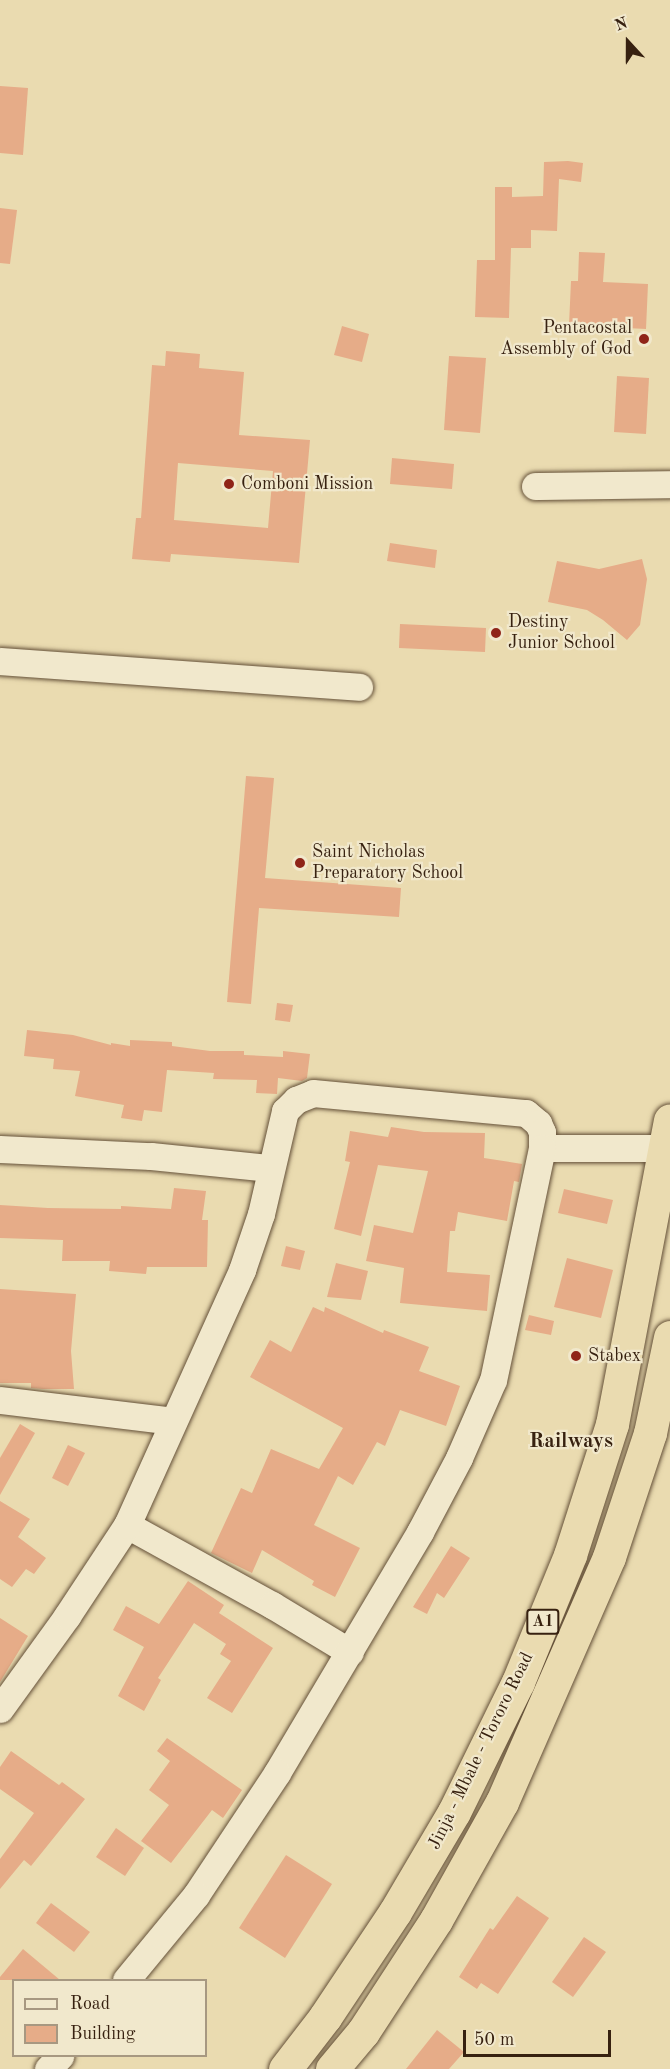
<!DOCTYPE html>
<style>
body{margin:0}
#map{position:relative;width:670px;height:2069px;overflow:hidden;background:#eadbb0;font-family:"Old Standard TT",serif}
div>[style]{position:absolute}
.building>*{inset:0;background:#e6ac88}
.roads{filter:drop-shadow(0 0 2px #645038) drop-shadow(0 0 2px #645038)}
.minor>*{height:27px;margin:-13.5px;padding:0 13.5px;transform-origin:13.5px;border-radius:13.5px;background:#f1e8cc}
.highway>*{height:33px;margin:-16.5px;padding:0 16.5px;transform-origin:16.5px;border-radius:16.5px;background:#eadbb0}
.dots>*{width:16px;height:16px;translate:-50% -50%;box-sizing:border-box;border:3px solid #f1e8cc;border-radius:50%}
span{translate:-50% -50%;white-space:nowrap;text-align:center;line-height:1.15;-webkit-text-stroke:4.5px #f1e8cc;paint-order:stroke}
.shield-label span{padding:2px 4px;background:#f1e8cc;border:2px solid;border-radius:4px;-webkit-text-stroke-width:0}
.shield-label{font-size:16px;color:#372110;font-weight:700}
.poi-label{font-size:18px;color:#372110}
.right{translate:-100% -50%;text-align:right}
.left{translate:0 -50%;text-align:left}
.street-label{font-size:18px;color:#372110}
.quarter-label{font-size:21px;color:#372110;font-weight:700}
.legend{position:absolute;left:12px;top:1979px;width:195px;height:78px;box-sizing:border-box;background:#f1e8cc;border:2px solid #a79881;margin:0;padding:8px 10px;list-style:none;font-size:18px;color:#372110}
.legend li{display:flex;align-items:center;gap:12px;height:30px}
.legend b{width:30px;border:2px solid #a79881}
.north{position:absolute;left:598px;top:12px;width:60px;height:60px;-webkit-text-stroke:4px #f1e8cc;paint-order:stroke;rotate:339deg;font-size:16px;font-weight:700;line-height:24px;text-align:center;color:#372110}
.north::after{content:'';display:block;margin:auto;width:21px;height:27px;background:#372110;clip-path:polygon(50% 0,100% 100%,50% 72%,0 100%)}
.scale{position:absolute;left:463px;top:2030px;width:148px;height:27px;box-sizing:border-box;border:3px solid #372110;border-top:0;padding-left:8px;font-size:18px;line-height:21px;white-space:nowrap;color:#372110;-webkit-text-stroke:4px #f1e8cc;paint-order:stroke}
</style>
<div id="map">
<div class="building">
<div style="clip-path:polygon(0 86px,28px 88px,23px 155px,0 153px)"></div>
<div style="clip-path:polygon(568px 161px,583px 163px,581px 182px,559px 179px,557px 231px,531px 230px,531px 248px,511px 248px,509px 318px,475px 317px,477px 260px,495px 260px,495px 187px,512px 187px,512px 197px,543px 196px,544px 162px)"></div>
<div style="clip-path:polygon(0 208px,17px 210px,10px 264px,0 263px)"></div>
<div style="clip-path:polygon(579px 252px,605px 253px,603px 282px,648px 284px,646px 329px,569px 325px,571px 281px,578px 281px)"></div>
<div style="clip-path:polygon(342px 326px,369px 334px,362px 362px,334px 355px)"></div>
<div style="clip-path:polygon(evenodd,166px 351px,200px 354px,199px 368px,244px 372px,239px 435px,310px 440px,299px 563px,171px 554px,170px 562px,132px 559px,136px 518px,141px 518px,152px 365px,165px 366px,166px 351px,178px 463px,273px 471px,268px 528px,174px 520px,178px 463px)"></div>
<div style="clip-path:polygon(449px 356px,486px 358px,480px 433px,444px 430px)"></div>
<div style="clip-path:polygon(617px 376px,649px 378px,646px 434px,614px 432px)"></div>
<div style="clip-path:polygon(392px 458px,454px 464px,452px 489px,390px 484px)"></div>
<div style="clip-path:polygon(390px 543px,437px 550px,435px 568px,387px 561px)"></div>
<div style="clip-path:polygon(642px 559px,647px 579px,640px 625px,627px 640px,603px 620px,587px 610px,548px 602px,557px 561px,599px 569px)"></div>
<div style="clip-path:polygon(400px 624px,486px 628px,485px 652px,399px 648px)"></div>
<div style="clip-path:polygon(246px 776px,274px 778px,265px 878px,401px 888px,399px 917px,259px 908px,251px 1004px,227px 1002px)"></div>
<div style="clip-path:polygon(277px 1003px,293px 1005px,290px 1022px,275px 1020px)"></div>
<div style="clip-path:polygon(27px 1030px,73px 1035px,111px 1045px,111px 1043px,130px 1046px,130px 1040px,172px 1042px,172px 1046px,210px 1051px,244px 1051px,244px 1055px,283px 1057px,283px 1051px,310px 1054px,307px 1078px,302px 1081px,278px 1078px,277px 1094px,256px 1093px,257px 1080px,213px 1079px,214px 1073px,167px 1070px,162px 1112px,144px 1110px,142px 1121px,121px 1118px,124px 1105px,75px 1096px,80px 1071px,53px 1069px,54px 1059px,24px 1056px)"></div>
<div style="clip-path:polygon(391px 1127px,424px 1132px,485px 1133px,484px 1158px,522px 1164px,519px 1182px,514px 1181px,507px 1221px,458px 1212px,455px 1231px,450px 1231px,447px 1272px,490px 1275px,487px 1311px,400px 1303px,404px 1268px,366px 1261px,374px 1225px,413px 1233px,428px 1171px,378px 1165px,361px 1236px,334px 1229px,350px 1162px,345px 1161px,350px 1131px,388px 1137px)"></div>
<div style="clip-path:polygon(174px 1188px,206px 1191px,202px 1220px,208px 1220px,207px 1267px,147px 1267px,146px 1274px,109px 1271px,110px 1261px,62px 1261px,63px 1240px,0 1238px,0 1205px,48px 1208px,121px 1209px,121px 1206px,171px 1209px)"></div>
<div style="clip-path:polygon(564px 1189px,613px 1200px,607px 1224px,558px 1213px)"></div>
<div style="clip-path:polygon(286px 1246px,305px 1251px,300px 1270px,281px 1266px)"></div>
<div style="clip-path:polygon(567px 1258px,613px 1270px,601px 1318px,554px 1307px)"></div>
<div style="clip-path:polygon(336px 1263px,368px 1271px,361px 1300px,327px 1297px)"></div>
<div style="clip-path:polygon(0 1289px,76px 1294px,71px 1351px,74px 1389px,43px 1389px,31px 1388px,31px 1383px,0 1383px)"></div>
<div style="clip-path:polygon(313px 1307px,324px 1312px,325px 1307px,383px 1333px,384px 1330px,429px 1347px,419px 1371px,460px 1386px,446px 1426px,400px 1410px,385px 1446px,377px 1442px,353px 1485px,338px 1476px,314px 1525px,360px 1548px,335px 1597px,312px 1585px,314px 1581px,262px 1550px,252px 1573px,211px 1553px,241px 1488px,252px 1493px,271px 1449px,319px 1469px,343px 1428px,250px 1377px,270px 1340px,291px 1352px)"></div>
<div style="clip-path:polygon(529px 1315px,554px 1321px,551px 1335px,525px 1330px)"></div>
<div style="clip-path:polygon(20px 1424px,35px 1433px,0 1495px,0 1458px)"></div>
<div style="clip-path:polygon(68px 1445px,85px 1453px,68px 1486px,52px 1478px)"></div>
<div style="clip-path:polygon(0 1501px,30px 1519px,18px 1537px,46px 1558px,34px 1574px,26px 1569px,12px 1587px,0 1579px)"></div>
<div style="clip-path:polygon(451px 1546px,470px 1558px,444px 1598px,437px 1593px,427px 1614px,413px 1607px)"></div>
<div style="clip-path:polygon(188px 1581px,224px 1605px,219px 1613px,273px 1648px,232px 1713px,207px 1698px,231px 1661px,220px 1654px,226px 1644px,194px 1623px,158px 1678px,161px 1680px,144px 1711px,118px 1696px,144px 1647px,113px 1630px,126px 1606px,159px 1624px)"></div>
<div style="clip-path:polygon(0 1618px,28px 1636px,0 1682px)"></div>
<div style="clip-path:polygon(167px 1738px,242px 1790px,223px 1818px,212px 1810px,171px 1863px,141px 1841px,169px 1805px,149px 1790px,170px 1761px,157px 1751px)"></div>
<div style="clip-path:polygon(11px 1751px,59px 1785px,62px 1782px,85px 1799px,31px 1866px,24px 1860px,0 1889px,0 1859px,34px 1813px,0 1789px,0 1767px)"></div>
<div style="clip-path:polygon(116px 1828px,144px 1848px,125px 1876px,96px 1857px)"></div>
<div style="clip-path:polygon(286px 1855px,332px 1884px,285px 1958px,239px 1928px)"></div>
<div style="clip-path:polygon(517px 1896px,549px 1918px,498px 1994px,481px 1983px,477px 1989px,459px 1977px,490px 1928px,493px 1930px)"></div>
<div style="clip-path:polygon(51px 1903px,90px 1932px,74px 1952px,36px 1923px)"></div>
<div style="clip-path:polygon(584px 1937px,606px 1952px,573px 1997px,552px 1982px)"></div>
<div style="clip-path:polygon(23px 1949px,60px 1980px,0 1980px,0 1977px)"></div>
<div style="clip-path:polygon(437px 2030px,464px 2052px,449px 2069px,406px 2069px)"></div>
</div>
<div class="roads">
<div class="minor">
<div style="left:535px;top:486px;width:135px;rotate:-0.8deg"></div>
<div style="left:0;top:661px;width:360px;rotate:4.1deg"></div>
<div style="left:542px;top:1148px;width:124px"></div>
<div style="left:0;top:1149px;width:151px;rotate:2.7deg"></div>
<div style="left:151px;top:1156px;width:120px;rotate:5.8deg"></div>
<div style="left:0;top:1400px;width:174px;rotate:6.9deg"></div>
<div style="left:127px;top:1525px;width:166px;rotate:28.9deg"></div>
<div style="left:272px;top:1605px;width:91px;rotate:31.1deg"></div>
<div style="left:0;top:1709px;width:115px;rotate:-54.2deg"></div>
<div style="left:67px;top:1616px;width:109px;rotate:-56.6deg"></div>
<div style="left:127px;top:1525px;width:280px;rotate:-65.7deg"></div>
<div style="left:242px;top:1270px;width:59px;rotate:-71.3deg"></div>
<div style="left:261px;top:1214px;width:106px;rotate:-76.9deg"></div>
<div style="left:285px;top:1111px;width:16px;rotate:-45deg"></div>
<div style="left:296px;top:1100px;width:18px;rotate:-22deg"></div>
<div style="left:313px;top:1093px;width:214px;rotate:5.4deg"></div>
<div style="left:526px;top:1113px;width:16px;rotate:40deg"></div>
<div style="left:538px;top:1123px;width:10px;rotate:66deg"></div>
<div style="left:542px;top:1132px;width:16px;rotate:90deg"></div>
<div style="left:542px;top:1148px;width:237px;rotate:101.9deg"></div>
<div style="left:493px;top:1380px;width:85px;rotate:113.6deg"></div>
<div style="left:459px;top:1458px;width:84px;rotate:117.8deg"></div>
<div style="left:420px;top:1532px;width:280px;rotate:120.7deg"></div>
<div style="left:277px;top:1773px;width:146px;rotate:123.6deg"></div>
<div style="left:196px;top:1895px;width:110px;rotate:129.5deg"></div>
<div style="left:48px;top:2069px;width:18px;rotate:-47deg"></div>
</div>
<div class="highway">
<div style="left:285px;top:2069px;width:66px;rotate:-52.4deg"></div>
<div style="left:325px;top:2017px;width:126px;rotate:-56.3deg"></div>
<div style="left:395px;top:1912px;width:116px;rotate:-59.5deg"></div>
<div style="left:454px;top:1812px;width:145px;rotate:-63.8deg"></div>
<div style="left:518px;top:1682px;width:137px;rotate:-67.7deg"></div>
<div style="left:570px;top:1555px;width:138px;rotate:-72.2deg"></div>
<div style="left:612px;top:1424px;width:309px;rotate:-79.2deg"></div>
<div style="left:332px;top:2069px;width:48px;rotate:-50deg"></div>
<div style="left:363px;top:2032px;width:134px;rotate:-56.9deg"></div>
<div style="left:436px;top:1920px;width:135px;rotate:-60.8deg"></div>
<div style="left:502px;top:1802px;width:267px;rotate:-66.4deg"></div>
<div style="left:609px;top:1557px;width:131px;rotate:-71.7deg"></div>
<div style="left:650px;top:1433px;width:98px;rotate:-78.2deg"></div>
</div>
</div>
<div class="dots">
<div style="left:644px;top:339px;background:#8f2418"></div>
<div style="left:229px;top:484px;background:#8f2418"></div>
<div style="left:496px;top:633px;background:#8f2418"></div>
<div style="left:300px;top:863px;background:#8f2418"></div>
<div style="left:576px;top:1356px;background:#8f2418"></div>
</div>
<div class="shield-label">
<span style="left:543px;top:1622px">A1</span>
</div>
<div class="poi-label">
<span class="right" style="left:632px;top:339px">Pentacostal<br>Assembly of God</span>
<span class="left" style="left:241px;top:484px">Comboni Mission</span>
<span class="left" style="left:508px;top:633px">Destiny<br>Junior School</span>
<span class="left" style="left:312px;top:863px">Saint Nicholas<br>Preparatory School</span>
<span class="left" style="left:588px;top:1356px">Stabex</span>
</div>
<div class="street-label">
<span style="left:481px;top:1751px;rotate:-64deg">Jinja - Mbale - Tororo Road</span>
</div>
<div class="quarter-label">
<span style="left:571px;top:1442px">Railways</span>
</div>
<ul class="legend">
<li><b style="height:8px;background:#f1e8cc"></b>Road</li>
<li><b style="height:16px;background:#e6ac88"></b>Building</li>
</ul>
<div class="north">N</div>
<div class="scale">50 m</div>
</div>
